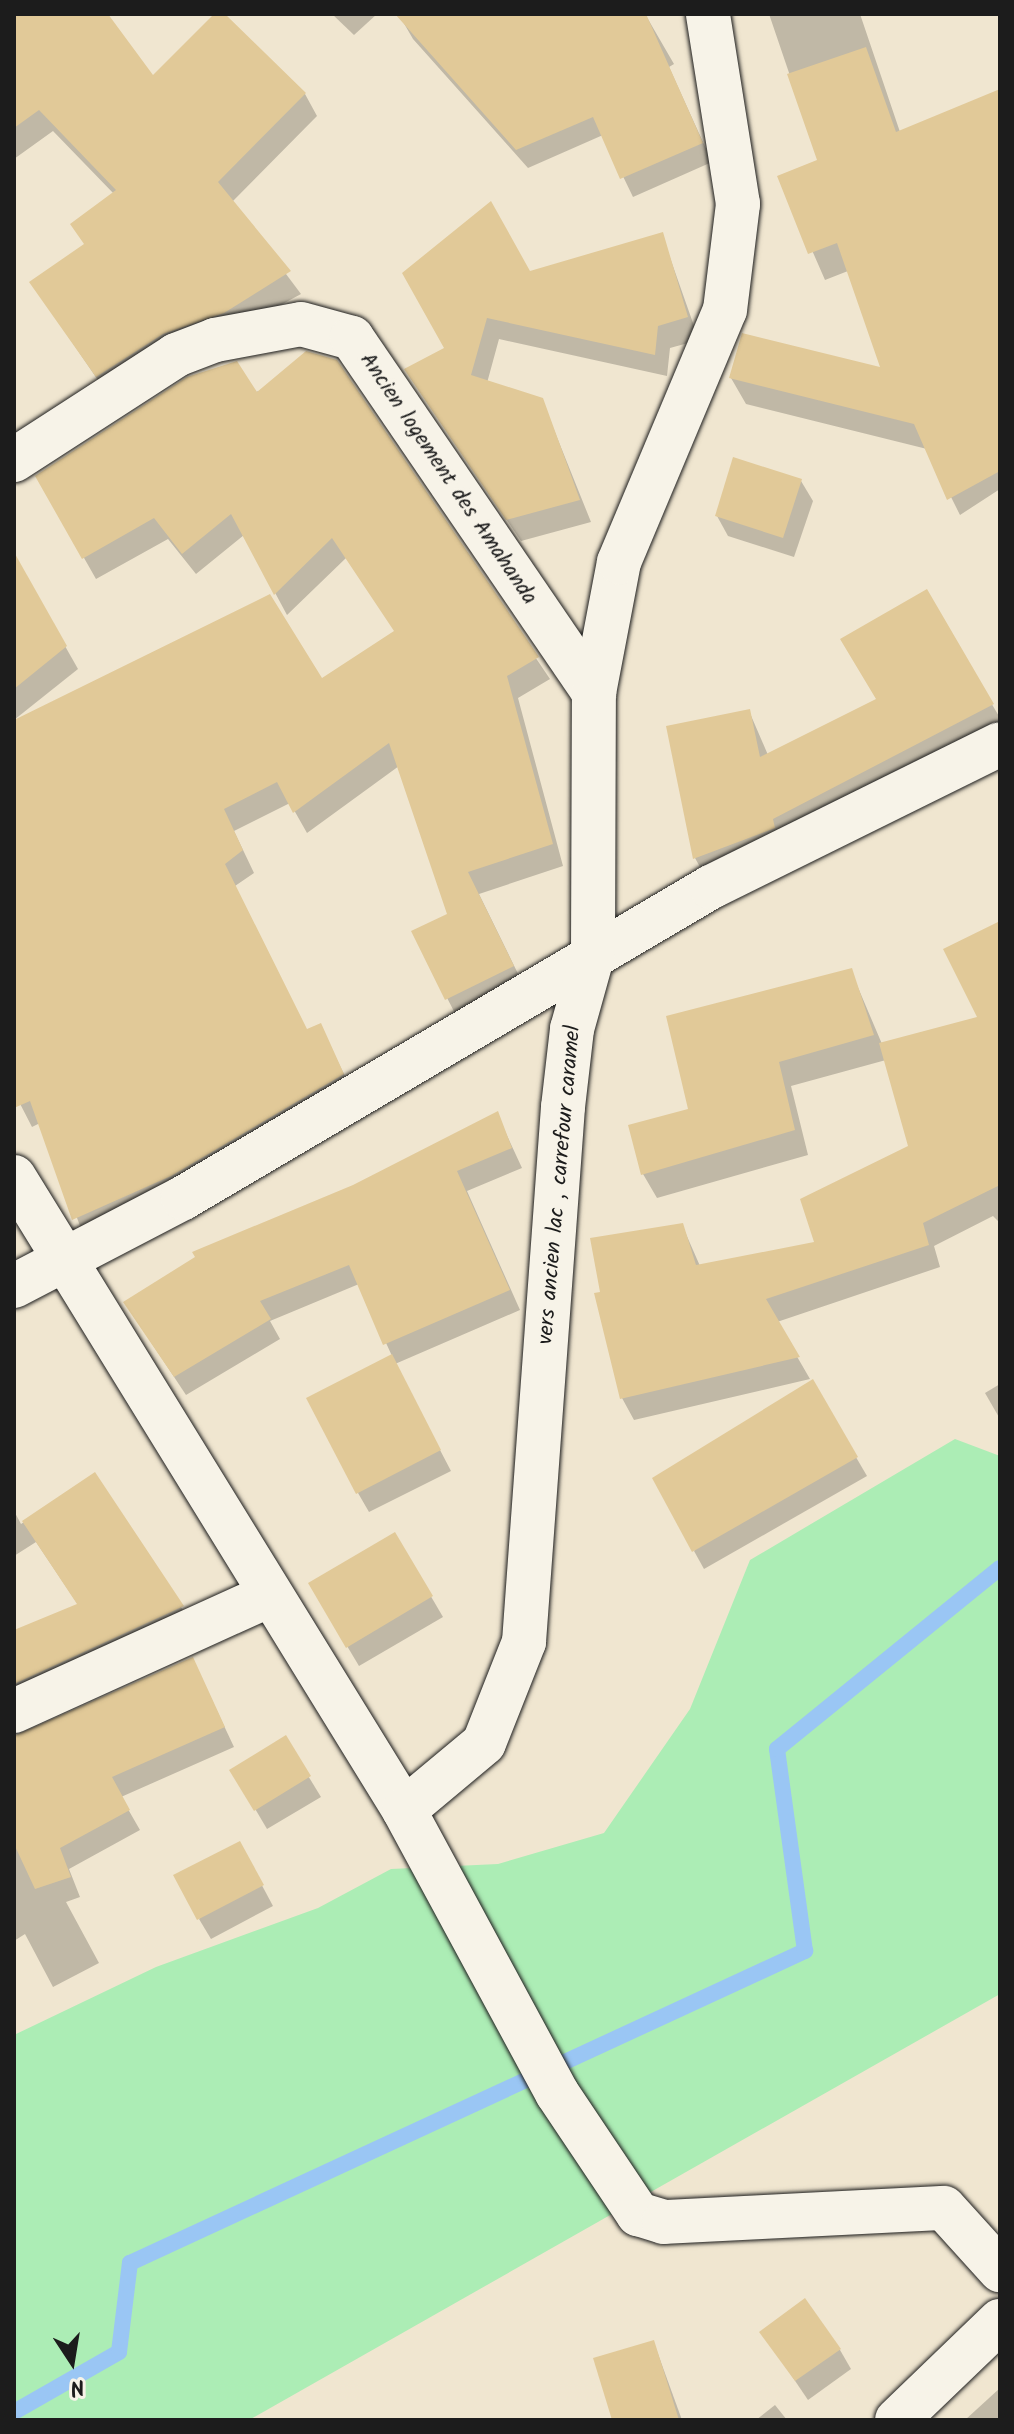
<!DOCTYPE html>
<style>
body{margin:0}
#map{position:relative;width:1014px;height:2434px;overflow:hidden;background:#f0e6d0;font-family:Kalam,sans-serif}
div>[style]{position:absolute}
.green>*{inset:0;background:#acedb5}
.shadow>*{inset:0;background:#0003}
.stream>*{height:16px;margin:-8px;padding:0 8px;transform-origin:8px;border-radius:8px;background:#9ac6f4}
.building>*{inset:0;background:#e1c998}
.roads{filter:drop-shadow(0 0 2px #1c1c1c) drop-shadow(0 0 2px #1c1c1c)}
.minor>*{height:44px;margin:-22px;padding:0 22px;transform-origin:22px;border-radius:22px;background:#f7f3e8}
span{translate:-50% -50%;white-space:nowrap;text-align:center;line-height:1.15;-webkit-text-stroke:6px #f7f3e8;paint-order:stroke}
.street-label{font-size:22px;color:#1c1c1c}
.frame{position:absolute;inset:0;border:16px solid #1c1c1c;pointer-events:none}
.north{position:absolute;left:32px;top:2322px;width:80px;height:80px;-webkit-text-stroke:6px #f7f3e8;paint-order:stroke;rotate:168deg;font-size:22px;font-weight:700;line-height:32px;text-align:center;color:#1c1c1c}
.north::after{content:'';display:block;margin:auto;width:28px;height:36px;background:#1c1c1c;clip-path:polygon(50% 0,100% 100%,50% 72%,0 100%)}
</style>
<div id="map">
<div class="green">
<div style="clip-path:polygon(955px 1439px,1000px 1456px,1000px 1994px,249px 2420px,14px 2420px,14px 2035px,156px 1967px,318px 1908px,391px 1869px,498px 1864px,604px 1833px,690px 1709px,750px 1560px)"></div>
</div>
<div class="shadow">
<div style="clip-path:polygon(14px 14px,106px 14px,153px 78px,223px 14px,305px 94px,317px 116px,232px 202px,301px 294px,110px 398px,32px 283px,85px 246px,114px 194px,53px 131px,14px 159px)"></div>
<div style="clip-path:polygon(332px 14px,377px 14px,354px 35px)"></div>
<div style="clip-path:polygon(413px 14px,645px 14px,674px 64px,669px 67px,712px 162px,633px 197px,603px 135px,528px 168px,413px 39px,402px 20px)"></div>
<div style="clip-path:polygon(769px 14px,860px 14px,900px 132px,1000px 91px,1000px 489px,960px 515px,927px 449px,746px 404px,731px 378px,883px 370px,848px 271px,825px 280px,780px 177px,819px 161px)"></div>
<div style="clip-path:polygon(662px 235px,699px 340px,670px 348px,667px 376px,499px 339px,487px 383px,542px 400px,591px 522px,521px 541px,406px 370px,447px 348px,530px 273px)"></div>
<div style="clip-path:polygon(335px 361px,550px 679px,518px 698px,563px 866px,479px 894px,525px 988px,459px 1021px,413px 932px,449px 915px,399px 766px,307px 833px,290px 803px,234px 831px,254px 873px,235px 886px,307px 1031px,320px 1026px,355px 1096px,86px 1241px,40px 1123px,32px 1127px,14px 1092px,14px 721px,321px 681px,396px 632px,346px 558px,287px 615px,244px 535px,196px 574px,168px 539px,96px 579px,38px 477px)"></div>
<div style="clip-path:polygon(801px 481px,813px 501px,794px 557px,728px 536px,717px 516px)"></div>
<div style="clip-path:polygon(926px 592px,1000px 718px,1000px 736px,710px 885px,695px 858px,749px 711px,768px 755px,879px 700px)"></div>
<div style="clip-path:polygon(39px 600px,78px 669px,14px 720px,14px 615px)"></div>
<div style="clip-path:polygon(1000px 924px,1000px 1223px,993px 1216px,934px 1246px,940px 1267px,777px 1322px,810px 1379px,634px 1420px,622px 1398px,602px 1293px,682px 1225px,700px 1266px,817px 1243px,910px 1147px,886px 1060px,791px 1086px,808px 1155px,657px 1198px,643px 1174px,691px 1110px,851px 971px,882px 1044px,980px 1018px)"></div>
<div style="clip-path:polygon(497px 1114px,522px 1168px,467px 1191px,520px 1310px,395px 1364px,451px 1471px,369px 1512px,358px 1493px,392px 1356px,359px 1284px,270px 1321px,280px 1339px,186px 1395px,137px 1321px,354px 1186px)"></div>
<div style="clip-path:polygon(812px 1382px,867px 1476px,704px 1569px,694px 1551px)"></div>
<div style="clip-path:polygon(1000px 1384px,1000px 1419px,985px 1393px)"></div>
<div style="clip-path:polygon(95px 1475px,196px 1630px,14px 1713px,14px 1632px,79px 1606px,36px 1542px,14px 1556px,14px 1511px,21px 1524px)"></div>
<div style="clip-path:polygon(395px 1535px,443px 1617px,359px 1666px,310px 1584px)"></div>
<div style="clip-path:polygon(193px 1660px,234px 1747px,121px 1797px,140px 1830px,69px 1869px,80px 1897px,66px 1902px,99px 1963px,53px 1987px,25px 1934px,14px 1941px,14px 1736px)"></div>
<div style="clip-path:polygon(285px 1738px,321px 1797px,267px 1829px,232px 1770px)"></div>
<div style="clip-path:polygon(250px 1863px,273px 1906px,211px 1939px,199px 1919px)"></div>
<div style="clip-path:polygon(762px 2332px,840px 2350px,851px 2369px,808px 2400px)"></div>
<div style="clip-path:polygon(654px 2343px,682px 2420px,614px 2420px)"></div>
<div style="clip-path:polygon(1000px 2388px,1000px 2420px,965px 2420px)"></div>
<div style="clip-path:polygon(775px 2405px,787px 2420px,756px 2420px)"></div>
</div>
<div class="stream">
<div style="left:14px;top:2412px;width:121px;rotate:-29.7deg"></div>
<div style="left:119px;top:2352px;width:90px;rotate:-83deg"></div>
<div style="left:130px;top:2263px;width:744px;rotate:-24.81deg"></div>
<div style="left:805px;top:1951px;width:204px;rotate:-97.9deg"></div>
<div style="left:777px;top:1749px;width:287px;rotate:-39.1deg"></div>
</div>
<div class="building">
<div style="clip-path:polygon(14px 14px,108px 14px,153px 75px,214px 14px,225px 14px,306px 93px,218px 182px,291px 271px,224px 313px,163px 334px,96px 377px,29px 282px,84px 244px,70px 224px,116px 190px,39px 110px,14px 128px)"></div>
<div style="clip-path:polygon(395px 14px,646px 14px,703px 143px,620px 179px,593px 117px,516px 150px)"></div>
<div style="clip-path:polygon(866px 47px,896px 132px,1000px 89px,1000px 471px,947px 500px,914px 424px,729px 378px,742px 333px,880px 367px,837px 243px,808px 254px,777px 176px,817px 160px,787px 74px)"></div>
<div style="clip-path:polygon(491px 201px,530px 271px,663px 232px,688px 317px,658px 326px,655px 355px,487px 318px,471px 375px,543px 398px,580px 500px,506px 520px,404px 369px,444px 348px,402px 273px)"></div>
<div style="clip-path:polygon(306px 351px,337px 360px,539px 657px,507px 676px,553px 844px,468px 872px,514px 966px,445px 1000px,411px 931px,447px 914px,389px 743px,293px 813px,277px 782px,224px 809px,243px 850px,225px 864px,307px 1029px,321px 1023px,344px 1074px,171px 1176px,72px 1220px,30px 1101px,14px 1108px,14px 720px,270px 594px,322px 678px,394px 631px,332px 538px,274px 595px,231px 514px,182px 554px,154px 518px,82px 559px,35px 476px,187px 377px,237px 361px,257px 392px)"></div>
<div style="clip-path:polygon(733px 457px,802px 479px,783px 538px,715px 516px)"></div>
<div style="clip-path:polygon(14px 552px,67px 646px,14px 689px)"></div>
<div style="clip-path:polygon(927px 589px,994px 704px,773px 819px,775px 828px,693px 859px,666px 726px,750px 709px,760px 757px,876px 699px,840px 639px)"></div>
<div style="clip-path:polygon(1000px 921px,1000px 1185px,923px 1223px,929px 1245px,766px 1299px,800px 1357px,620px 1399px,594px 1293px,600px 1292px,590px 1238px,683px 1223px,696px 1265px,814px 1242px,800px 1199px,908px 1146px,879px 1043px,977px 1017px,943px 949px)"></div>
<div style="clip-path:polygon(852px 968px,874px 1035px,779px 1062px,795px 1130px,641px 1175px,628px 1125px,688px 1109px,666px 1016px)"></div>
<div style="clip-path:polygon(498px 1111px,512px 1148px,457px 1171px,510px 1290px,383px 1345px,349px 1265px,260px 1301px,271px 1319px,174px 1377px,123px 1302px,195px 1257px,192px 1252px,353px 1185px)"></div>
<div style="clip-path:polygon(392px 1354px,441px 1450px,356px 1494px,306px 1398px)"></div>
<div style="clip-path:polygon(813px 1379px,858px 1457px,692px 1552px,652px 1478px)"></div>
<div style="clip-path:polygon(95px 1472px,184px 1606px,14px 1684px,14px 1630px,77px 1604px,22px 1521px)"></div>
<div style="clip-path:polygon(395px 1532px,433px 1596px,346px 1648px,308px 1583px)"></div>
<div style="clip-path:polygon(193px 1657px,225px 1727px,112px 1777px,130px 1810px,60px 1848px,71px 1877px,35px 1889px,14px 1844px,14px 1736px)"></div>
<div style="clip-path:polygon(286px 1735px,311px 1776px,254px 1811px,229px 1770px)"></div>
<div style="clip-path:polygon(240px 1841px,264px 1885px,197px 1920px,173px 1875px)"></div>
<div style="clip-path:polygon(805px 2298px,841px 2349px,795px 2381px,759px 2332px)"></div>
<div style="clip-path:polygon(654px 2340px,679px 2420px,612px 2420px,593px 2358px)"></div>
</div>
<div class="roads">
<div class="minor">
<div style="left:14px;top:460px;width:193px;rotate:-32.9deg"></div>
<div style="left:176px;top:355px;width:42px;rotate:-21deg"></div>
<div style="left:215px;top:340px;width:87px;rotate:-10.5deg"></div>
<div style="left:301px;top:324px;width:53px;rotate:15.4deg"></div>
<div style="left:352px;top:338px;width:430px;rotate:55.7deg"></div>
<div style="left:14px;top:1177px;width:743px;rotate:58.36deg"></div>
<div style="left:404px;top:1810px;width:322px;rotate:61.6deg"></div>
<div style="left:557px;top:2093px;width:146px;rotate:56.2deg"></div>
<div style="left:638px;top:2214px;width:27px;rotate:17deg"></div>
<div style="left:664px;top:2222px;width:280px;rotate:-2.9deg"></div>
<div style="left:944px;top:2208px;width:84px;rotate:47.9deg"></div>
<div style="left:14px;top:1286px;width:191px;rotate:-27.5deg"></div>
<div style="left:183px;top:1198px;width:613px;rotate:-30.5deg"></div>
<div style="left:711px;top:887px;width:322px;rotate:-26.3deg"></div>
<div style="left:14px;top:1711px;width:281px;rotate:-24.4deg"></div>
<div style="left:404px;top:1810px;width:104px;rotate:-39.9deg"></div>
<div style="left:484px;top:1743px;width:109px;rotate:-68.4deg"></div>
<div style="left:524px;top:1642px;width:536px;rotate:-85.83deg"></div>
<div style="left:563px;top:1107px;width:79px;rotate:-83.4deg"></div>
<div style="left:572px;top:1029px;width:78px;rotate:-74.4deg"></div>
<div style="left:593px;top:954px;width:261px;rotate:-89.8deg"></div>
<div style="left:594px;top:693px;width:133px;rotate:-79.2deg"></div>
<div style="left:619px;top:562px;width:273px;rotate:-67.2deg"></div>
<div style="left:725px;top:310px;width:107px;rotate:-83deg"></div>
<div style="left:738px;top:204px;width:192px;rotate:-99deg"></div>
<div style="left:897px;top:2420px;width:143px;rotate:-43.9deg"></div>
</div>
</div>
<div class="street-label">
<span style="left:448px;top:479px;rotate:56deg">Ancien logement des Amahanda</span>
<span style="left:560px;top:1185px;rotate:-85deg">vers ancien lac , carrefour caramel</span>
</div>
<div class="frame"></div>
<div class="north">N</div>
</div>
